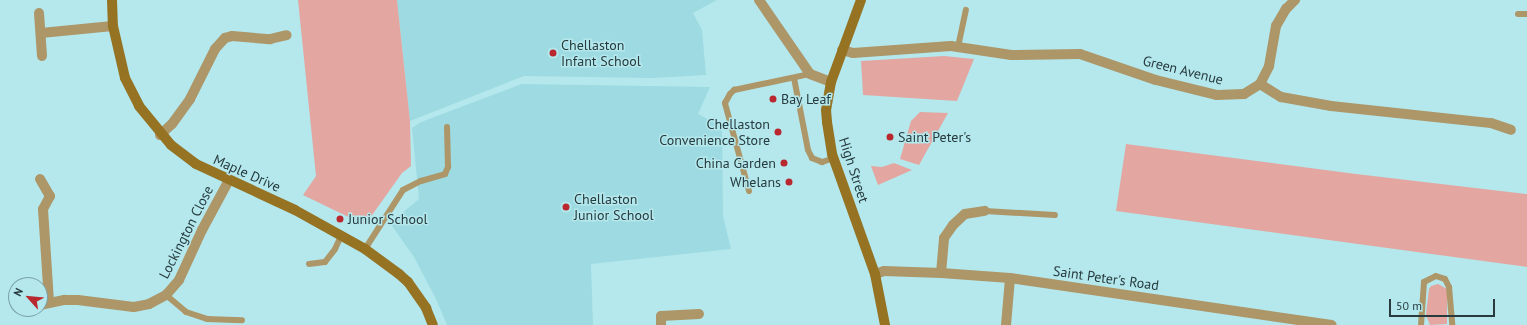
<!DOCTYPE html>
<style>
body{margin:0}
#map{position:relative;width:1527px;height:325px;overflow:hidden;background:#b4e8ed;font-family:"PT Sans",sans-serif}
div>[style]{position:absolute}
.built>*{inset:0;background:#9edae1}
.green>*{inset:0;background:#e4a6a0}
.lane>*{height:6px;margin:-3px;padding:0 3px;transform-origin:3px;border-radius:3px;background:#ad9668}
.street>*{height:10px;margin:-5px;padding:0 5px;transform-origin:5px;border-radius:5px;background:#ad9668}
.secondary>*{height:10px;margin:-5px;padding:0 5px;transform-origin:5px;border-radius:5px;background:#957323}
.dots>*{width:11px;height:11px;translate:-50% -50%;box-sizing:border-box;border:2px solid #b4e8ed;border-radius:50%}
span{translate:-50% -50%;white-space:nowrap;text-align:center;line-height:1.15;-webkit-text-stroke:3px #b4e8ed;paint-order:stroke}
.poi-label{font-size:14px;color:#273b3e}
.left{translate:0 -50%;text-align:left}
.right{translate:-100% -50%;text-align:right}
.street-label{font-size:14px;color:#273b3e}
.north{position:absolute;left:8px;top:277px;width:40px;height:40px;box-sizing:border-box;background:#b4e8ed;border:1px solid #7ca3a7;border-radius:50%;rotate:297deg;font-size:11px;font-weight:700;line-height:16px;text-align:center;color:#273b3e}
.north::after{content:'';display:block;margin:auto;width:14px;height:18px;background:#b8282e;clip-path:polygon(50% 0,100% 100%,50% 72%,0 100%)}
.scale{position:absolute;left:1389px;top:299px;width:106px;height:18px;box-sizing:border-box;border:2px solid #273b3e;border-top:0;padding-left:5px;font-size:12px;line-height:14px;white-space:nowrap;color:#273b3e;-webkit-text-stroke:3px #b4e8ed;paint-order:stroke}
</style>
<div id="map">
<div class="built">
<div style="clip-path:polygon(397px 0,717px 0,693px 13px,702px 30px,706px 75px,652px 78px,524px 76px,410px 121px)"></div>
<div style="clip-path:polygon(522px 84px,710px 87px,698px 114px,722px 127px,723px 216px,731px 249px,591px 264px,593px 325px,447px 325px,436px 299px,414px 257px,390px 223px,419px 199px,412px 128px,421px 122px)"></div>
</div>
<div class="green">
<div style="clip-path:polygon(298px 0,397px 0,410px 121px,411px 166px,402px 173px,365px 225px,303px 195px,316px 176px)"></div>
<div style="clip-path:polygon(944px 56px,974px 59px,957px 101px,863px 95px,861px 61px)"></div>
<div style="clip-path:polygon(920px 112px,948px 113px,919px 165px,900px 159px,911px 121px)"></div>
<div style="clip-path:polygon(1126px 144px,1356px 174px,1527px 194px,1527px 267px,1116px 211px)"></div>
<div style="clip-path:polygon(894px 163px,912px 170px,878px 185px,871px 166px,882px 167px)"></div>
<div style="clip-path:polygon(1438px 284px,1447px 289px,1447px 324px,1430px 325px,1426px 315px,1429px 289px,1431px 286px)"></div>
</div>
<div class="lane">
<div style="left:1518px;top:14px;width:9px"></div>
<div style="left:958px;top:47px;width:38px;rotate:-78deg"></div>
<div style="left:794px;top:78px;width:73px;rotate:79deg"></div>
<div style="left:808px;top:150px;width:9px;rotate:63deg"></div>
<div style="left:812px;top:158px;width:11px;rotate:22deg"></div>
<div style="left:822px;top:162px;width:13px;rotate:-18deg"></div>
<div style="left:749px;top:191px;width:91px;rotate:-105.3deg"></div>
<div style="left:725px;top:103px;width:10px;rotate:-61deg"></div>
<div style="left:730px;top:94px;width:6px;rotate:-45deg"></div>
<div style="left:734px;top:90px;width:78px;rotate:-11.9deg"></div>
<div style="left:985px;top:211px;width:70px;rotate:3.3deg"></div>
<div style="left:365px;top:249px;width:70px;rotate:-57.2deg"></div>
<div style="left:403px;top:190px;width:20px;rotate:-27deg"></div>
<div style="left:421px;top:181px;width:25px;rotate:-16deg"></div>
<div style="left:445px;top:174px;width:8px;rotate:-67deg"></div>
<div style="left:448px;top:167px;width:40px;rotate:-91.4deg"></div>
<div style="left:309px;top:264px;width:16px;rotate:-7deg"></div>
<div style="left:325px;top:262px;width:16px;rotate:-52deg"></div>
<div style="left:335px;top:249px;width:14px;rotate:-65deg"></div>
<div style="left:166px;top:295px;width:26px;rotate:40deg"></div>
<div style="left:186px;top:312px;width:22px;rotate:18deg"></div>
<div style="left:207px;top:319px;width:35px;rotate:2deg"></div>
<div style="left:1421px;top:325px;width:43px;rotate:-86deg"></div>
<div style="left:1424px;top:282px;width:13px;rotate:-27deg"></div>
<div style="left:1436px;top:276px;width:9px;rotate:18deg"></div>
<div style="left:1445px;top:279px;width:9px;rotate:63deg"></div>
<div style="left:1449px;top:287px;width:38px;rotate:85deg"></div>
</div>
<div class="street">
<div style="left:759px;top:0;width:90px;rotate:55.4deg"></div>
<div style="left:810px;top:74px;width:22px;rotate:21deg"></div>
<div style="left:39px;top:13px;width:43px;rotate:86deg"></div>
<div style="left:41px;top:33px;width:72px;rotate:-5.6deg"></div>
<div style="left:842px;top:50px;width:11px;rotate:15deg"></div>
<div style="left:853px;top:53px;width:98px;rotate:-4.1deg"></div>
<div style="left:951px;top:46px;width:61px;rotate:8.5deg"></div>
<div style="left:1011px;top:55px;width:69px;rotate:-0.8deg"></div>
<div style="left:1080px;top:54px;width:80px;rotate:18.9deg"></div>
<div style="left:1156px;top:80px;width:63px;rotate:13.8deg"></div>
<div style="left:1217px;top:95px;width:27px;rotate:-2deg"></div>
<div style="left:1244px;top:94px;width:19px;rotate:-32deg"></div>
<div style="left:1260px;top:84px;width:25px;rotate:32deg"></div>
<div style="left:1281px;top:97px;width:51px;rotate:10.2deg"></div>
<div style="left:1331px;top:106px;width:161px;rotate:6.1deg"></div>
<div style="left:1491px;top:123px;width:21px;rotate:19deg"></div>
<div style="left:1260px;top:84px;width:20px;rotate:-63deg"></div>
<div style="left:1269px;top:66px;width:41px;rotate:-80.1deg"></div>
<div style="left:1276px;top:26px;width:20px;rotate:-60deg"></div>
<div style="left:1286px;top:9px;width:13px;rotate:-45deg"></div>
<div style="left:160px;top:135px;width:16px;rotate:-43deg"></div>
<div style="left:172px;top:124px;width:31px;rotate:-54deg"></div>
<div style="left:190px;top:99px;width:56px;rotate:-63.4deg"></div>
<div style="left:215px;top:49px;width:15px;rotate:-48deg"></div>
<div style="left:225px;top:38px;width:7px;rotate:-16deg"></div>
<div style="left:232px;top:36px;width:38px;rotate:5deg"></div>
<div style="left:270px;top:39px;width:17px;rotate:-13deg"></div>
<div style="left:40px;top:179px;width:20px;rotate:60deg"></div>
<div style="left:50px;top:196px;width:15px;rotate:118deg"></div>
<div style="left:43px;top:209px;width:93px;rotate:86.3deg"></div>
<div style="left:941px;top:273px;width:35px;rotate:-85deg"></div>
<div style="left:944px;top:238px;width:16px;rotate:-55deg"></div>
<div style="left:953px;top:225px;width:16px;rotate:-43deg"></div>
<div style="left:965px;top:214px;width:20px;rotate:-9deg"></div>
<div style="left:875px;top:274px;width:9px;rotate:-18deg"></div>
<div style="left:884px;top:271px;width:57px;rotate:2deg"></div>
<div style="left:941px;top:273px;width:69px;rotate:4.1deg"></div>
<div style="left:1010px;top:278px;width:325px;rotate:8.3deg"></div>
<div style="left:40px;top:305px;width:25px;rotate:-12deg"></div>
<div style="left:64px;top:300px;width:14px"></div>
<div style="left:78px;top:300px;width:56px;rotate:7.1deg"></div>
<div style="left:134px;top:307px;width:15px;rotate:-11deg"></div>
<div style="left:149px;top:304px;width:19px;rotate:-28deg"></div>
<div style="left:166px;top:295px;width:20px;rotate:-49deg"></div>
<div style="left:179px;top:280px;width:55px;rotate:-65.3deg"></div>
<div style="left:202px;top:230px;width:57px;rotate:-61.6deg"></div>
<div style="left:661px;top:325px;width:9px;rotate:-90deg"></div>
<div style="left:661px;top:316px;width:38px;rotate:-3deg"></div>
<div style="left:1006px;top:325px;width:47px;rotate:-85.1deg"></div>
</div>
<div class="secondary">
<div style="left:112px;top:0;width:26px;rotate:88deg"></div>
<div style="left:113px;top:26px;width:53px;rotate:77deg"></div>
<div style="left:125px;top:78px;width:31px;rotate:63deg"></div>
<div style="left:139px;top:106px;width:50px;rotate:50.6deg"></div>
<div style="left:171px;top:145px;width:31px;rotate:37deg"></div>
<div style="left:196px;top:164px;width:109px;rotate:24.9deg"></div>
<div style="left:295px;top:210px;width:80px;rotate:29.1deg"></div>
<div style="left:365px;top:249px;width:42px;rotate:36.3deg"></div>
<div style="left:399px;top:274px;width:12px;rotate:42deg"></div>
<div style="left:408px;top:282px;width:32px;rotate:55deg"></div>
<div style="left:426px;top:308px;width:18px;rotate:68deg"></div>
<div style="left:861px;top:0;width:87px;rotate:110.1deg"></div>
<div style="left:831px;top:82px;width:28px;rotate:100deg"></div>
<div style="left:826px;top:110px;width:12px;rotate:85deg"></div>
<div style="left:827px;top:122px;width:32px;rotate:81deg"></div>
<div style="left:832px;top:154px;width:127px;rotate:70.3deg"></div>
<div style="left:875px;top:274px;width:52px;rotate:78.9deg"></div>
</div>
<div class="dots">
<div style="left:553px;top:53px;background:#b8282e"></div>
<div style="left:773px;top:99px;background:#b8282e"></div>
<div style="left:778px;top:132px;background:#b8282e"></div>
<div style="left:890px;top:137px;background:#b8282e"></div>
<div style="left:784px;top:163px;background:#b8282e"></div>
<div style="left:789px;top:182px;background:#b8282e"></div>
<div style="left:566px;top:207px;background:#b8282e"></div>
<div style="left:340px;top:219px;background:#b8282e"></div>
</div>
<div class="poi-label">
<span class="left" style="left:561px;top:53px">Chellaston<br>Infant School</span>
<span class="left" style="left:781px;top:99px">Bay Leaf</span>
<span class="right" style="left:770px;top:132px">Chellaston<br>Convenience Store</span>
<span class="left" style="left:898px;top:137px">Saint Peter's</span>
<span class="right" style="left:776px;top:163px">China Garden</span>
<span class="right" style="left:781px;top:182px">Whelans</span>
<span class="left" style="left:574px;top:207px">Chellaston<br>Junior School</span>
<span class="left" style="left:348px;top:219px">Junior School</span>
</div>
<div class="street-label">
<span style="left:1183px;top:70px;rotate:14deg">Green Avenue</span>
<span style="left:854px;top:170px;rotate:72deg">High Street</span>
<span style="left:247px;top:173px;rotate:24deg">Maple Drive</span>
<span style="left:186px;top:232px;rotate:-63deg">Lockington Close</span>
<span style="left:1106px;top:278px;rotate:8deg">Saint Peter's Road</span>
</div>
<div class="north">N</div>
<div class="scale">50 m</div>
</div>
